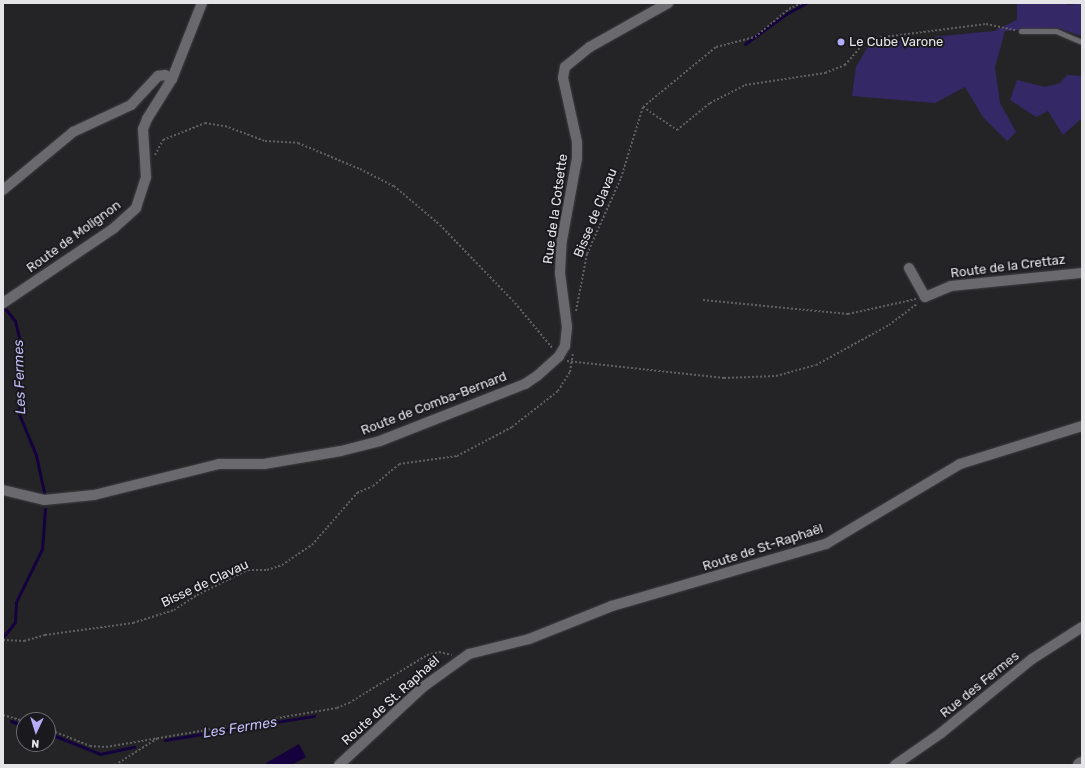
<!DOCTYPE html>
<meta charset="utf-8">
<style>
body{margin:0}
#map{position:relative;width:1085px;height:768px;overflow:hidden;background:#242427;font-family:Rubik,sans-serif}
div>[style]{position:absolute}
.green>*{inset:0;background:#352866}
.water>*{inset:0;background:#16013f}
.stream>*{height:3px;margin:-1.5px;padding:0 1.5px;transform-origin:1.5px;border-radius:1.5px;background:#16013f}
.path>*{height:2px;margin-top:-1px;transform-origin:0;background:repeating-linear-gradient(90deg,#5f5f62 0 2px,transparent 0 4px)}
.roads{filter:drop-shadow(0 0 1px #414144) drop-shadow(0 0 1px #414144)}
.lane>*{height:5px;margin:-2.5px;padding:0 2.5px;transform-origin:2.5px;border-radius:2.5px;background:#6a6a6e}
.street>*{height:10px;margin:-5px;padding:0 5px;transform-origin:5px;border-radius:5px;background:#6a6a6e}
.secondary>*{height:14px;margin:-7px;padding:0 7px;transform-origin:7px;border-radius:7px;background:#6a6a6e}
.dots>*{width:11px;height:11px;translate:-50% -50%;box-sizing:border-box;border:2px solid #1a1a1e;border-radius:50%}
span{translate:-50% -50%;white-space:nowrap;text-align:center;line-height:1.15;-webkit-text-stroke:4px #1a1a1e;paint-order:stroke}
.poi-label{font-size:13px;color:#e5e5e8}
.left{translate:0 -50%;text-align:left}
.street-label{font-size:13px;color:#e5e5e8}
.water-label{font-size:14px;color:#c1bcf7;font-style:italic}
.frame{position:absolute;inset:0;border:4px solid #e5e5e8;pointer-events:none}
.north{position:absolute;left:16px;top:712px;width:40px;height:40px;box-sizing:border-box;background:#1a1a1e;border:1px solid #6b6b6f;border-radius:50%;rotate:184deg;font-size:11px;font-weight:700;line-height:16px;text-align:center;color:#e5e5e8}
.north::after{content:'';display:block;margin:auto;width:14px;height:18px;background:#b4acf9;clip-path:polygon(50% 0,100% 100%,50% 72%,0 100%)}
</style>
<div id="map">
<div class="green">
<div style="clip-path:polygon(1017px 3px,1063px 3px,1069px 5px,1082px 3px,1082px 36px,1057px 28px,1005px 31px,995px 67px,1000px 103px,1016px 132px,1007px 141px,983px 117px,965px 87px,935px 103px,852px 96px,856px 67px,870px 43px,994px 31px,1017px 20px)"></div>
<div style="clip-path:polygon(1067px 75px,1082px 76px,1082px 118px,1063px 135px,1048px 111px,1036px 117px,1010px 100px,1017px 80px,1045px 87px,1060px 83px)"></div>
</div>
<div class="water">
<div style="clip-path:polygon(299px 744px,306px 757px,292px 765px,267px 765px,266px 763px)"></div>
</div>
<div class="stream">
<div style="left:745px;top:44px;width:51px;rotate:-36.2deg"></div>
<div style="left:786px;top:14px;width:23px;rotate:-29deg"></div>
<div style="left:3px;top:306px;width:19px;rotate:51deg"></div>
<div style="left:15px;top:321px;width:16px;rotate:76deg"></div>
<div style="left:19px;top:337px;width:77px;rotate:90deg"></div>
<div style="left:19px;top:414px;width:44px;rotate:67.5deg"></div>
<div style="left:36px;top:455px;width:43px;rotate:77.9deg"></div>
<div style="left:4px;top:636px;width:18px;rotate:-52deg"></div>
<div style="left:15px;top:622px;width:20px;rotate:-87deg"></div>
<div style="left:16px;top:602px;width:59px;rotate:-63.9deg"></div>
<div style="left:42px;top:549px;width:40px;rotate:-85.7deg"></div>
<div style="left:11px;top:721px;width:14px;rotate:21deg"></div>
<div style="left:48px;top:733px;width:56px;rotate:22deg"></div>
<div style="left:100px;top:754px;width:35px;rotate:-12deg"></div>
<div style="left:165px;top:740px;width:151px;rotate:-9.2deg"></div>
</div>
<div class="path">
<div style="left:643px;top:107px;width:41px;rotate:34.1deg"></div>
<div style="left:677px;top:130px;width:43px;rotate:-39.3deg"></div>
<div style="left:710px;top:103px;width:39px;rotate:-27deg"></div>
<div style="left:745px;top:85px;width:81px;rotate:-8.5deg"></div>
<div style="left:825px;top:73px;width:22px;rotate:-22deg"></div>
<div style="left:845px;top:65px;width:35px;rotate:-49deg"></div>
<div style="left:868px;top:39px;width:119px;rotate:-7.2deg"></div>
<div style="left:986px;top:24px;width:30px;rotate:12deg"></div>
<div style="left:155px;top:155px;width:17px;rotate:-62deg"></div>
<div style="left:163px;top:140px;width:45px;rotate:-22deg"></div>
<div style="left:205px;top:123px;width:20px;rotate:9deg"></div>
<div style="left:225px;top:126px;width:43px;rotate:20.6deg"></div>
<div style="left:265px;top:141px;width:33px;rotate:3deg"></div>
<div style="left:298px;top:143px;width:67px;rotate:22.8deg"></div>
<div style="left:360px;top:169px;width:38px;rotate:27deg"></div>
<div style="left:394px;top:186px;width:60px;rotate:40.3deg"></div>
<div style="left:440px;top:225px;width:108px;rotate:46.1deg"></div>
<div style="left:515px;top:303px;width:60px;rotate:50.4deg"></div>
<div style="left:703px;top:300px;width:146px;rotate:5.5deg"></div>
<div style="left:848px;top:314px;width:70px;rotate:-12.4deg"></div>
<div style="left:576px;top:311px;width:58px;rotate:-79.1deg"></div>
<div style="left:587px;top:254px;width:83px;rotate:-65.9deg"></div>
<div style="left:621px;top:178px;width:74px;rotate:-72.8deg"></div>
<div style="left:643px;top:107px;width:94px;rotate:-39.4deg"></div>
<div style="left:716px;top:47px;width:40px;rotate:-14.4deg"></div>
<div style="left:755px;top:37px;width:44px;rotate:-39.5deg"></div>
<div style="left:789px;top:9px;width:14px;rotate:-25deg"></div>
<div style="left:567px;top:361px;width:158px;rotate:6.2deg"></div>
<div style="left:724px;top:378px;width:52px;rotate:-2.2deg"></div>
<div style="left:776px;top:376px;width:41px;rotate:-15.4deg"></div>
<div style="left:816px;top:365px;width:83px;rotate:-28.7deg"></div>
<div style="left:889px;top:325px;width:36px;rotate:-37deg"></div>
<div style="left:3px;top:640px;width:21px;rotate:3deg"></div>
<div style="left:24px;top:641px;width:22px;rotate:-16deg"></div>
<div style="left:45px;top:635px;width:89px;rotate:-7.8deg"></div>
<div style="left:133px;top:623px;width:43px;rotate:-17.6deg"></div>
<div style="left:174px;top:610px;width:27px;rotate:-33deg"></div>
<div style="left:197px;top:595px;width:57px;rotate:-26.1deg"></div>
<div style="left:248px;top:570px;width:19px"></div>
<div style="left:267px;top:570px;width:16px;rotate:-18deg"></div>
<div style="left:282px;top:565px;width:36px;rotate:-34deg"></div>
<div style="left:312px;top:545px;width:69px;rotate:-49.1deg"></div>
<div style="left:357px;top:493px;width:17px;rotate:-24deg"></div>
<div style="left:373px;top:486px;width:34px;rotate:-40deg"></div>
<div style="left:399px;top:464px;width:59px;rotate:-7.9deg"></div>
<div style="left:457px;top:456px;width:62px;rotate:-27.8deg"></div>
<div style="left:512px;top:427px;width:58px;rotate:-38deg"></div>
<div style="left:558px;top:391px;width:22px;rotate:-58deg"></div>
<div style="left:570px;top:372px;width:19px;rotate:-81deg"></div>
<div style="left:3px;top:715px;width:22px;rotate:16deg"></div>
<div style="left:48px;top:729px;width:45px;rotate:22deg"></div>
<div style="left:90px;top:746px;width:16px;rotate:4deg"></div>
<div style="left:106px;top:747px;width:234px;rotate:-9.6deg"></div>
<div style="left:337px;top:708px;width:13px;rotate:-23deg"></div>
<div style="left:349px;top:703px;width:92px;rotate:-31.6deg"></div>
<div style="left:427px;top:655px;width:12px;rotate:-14deg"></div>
<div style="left:439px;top:652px;width:13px;rotate:13deg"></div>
<div style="left:115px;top:765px;width:51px;rotate:-32.1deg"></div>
</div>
<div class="roads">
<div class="lane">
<div style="left:1021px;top:31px;width:35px"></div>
<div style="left:1056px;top:31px;width:28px;rotate:23deg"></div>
</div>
<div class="street">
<div style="left:3px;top:190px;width:91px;rotate:-39.6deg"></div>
<div style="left:73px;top:132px;width:64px;rotate:-25deg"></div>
<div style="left:131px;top:105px;width:40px;rotate:-47deg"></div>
<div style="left:158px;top:76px;width:7px;rotate:-8deg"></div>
<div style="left:165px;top:75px;width:8px;rotate:30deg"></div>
<div style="left:909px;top:268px;width:33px;rotate:61deg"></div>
<div style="left:925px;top:297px;width:28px;rotate:-23deg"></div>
<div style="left:951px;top:286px;width:132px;rotate:-5.7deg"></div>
<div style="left:3px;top:303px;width:134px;rotate:-34deg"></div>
<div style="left:114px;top:228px;width:30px;rotate:-42deg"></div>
<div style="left:136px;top:208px;width:33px;rotate:-72deg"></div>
<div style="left:146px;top:177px;width:48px;rotate:-93.6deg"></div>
<div style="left:143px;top:129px;width:11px;rotate:-68deg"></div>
<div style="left:147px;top:119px;width:47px;rotate:-58deg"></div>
<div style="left:172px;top:79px;width:82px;rotate:-68.5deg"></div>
<div style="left:3px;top:490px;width:42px;rotate:13.7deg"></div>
<div style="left:44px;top:500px;width:50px;rotate:-5.7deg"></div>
<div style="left:94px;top:495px;width:129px;rotate:-13.9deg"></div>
<div style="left:219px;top:464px;width:45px"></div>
<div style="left:264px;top:464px;width:78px;rotate:-9.6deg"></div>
<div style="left:341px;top:451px;width:40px;rotate:-14.4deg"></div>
<div style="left:380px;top:441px;width:156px;rotate:-21.5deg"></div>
<div style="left:525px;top:384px;width:14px;rotate:-34deg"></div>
<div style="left:537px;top:376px;width:30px;rotate:-42deg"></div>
<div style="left:559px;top:356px;width:12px;rotate:-59deg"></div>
<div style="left:565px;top:346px;width:19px;rotate:-84deg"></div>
<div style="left:567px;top:327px;width:54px;rotate:-97.4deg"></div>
<div style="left:560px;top:273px;width:33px;rotate:-87deg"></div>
<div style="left:562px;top:240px;width:83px;rotate:-79.6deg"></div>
<div style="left:577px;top:158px;width:16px;rotate:-90deg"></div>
<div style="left:577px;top:142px;width:66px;rotate:-102.3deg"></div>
<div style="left:563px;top:78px;width:11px;rotate:-80deg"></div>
<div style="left:565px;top:67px;width:32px;rotate:-39deg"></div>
<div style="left:590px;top:47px;width:90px;rotate:-29.4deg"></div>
<div style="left:339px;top:765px;width:115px;rotate:-42.9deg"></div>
<div style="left:423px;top:687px;width:57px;rotate:-35.7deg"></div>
<div style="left:469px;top:654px;width:62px;rotate:-14deg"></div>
<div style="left:529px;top:639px;width:89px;rotate:-21.7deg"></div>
<div style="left:612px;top:606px;width:223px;rotate:-16.2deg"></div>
<div style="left:826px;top:544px;width:156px;rotate:-30.8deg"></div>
<div style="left:960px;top:464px;width:128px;rotate:-17.3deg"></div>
<div style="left:895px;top:765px;width:56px;rotate:-34.8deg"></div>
<div style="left:941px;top:733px;width:117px;rotate:-39.1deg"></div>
<div style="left:1032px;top:659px;width:59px;rotate:-32.6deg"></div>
</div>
<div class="secondary">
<div style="left:1080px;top:765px;width:2px;rotate:-27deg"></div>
</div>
</div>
<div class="dots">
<div style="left:841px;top:42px;background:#b4acf9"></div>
</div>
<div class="poi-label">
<span class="left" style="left:849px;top:42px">Le Cube Varone</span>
</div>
<div class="street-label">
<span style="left:556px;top:209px;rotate:-82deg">Rue de la Cotsette</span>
<span style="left:596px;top:213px;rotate:-68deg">Bisse de Clavau</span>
<span style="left:74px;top:237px;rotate:-36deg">Route de Molignon</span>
<span style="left:1008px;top:267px;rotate:-7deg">Route de la Crettaz</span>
<span style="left:434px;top:404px;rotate:-21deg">Route de Comba-Bernard</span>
<span style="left:763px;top:548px;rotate:-18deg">Route de St-Raphaël</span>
<span style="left:205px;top:584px;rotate:-25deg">Bisse de Clavau</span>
<span style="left:980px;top:685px;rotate:-39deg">Rue des Fermes</span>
<span style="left:391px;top:701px;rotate:-42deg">Route de St. Raphaël</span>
</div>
<div class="water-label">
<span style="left:20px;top:377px;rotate:-92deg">Les Fermes</span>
<span style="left:240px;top:728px;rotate:-9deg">Les Fermes</span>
</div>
<div class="frame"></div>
<div class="north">N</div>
</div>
